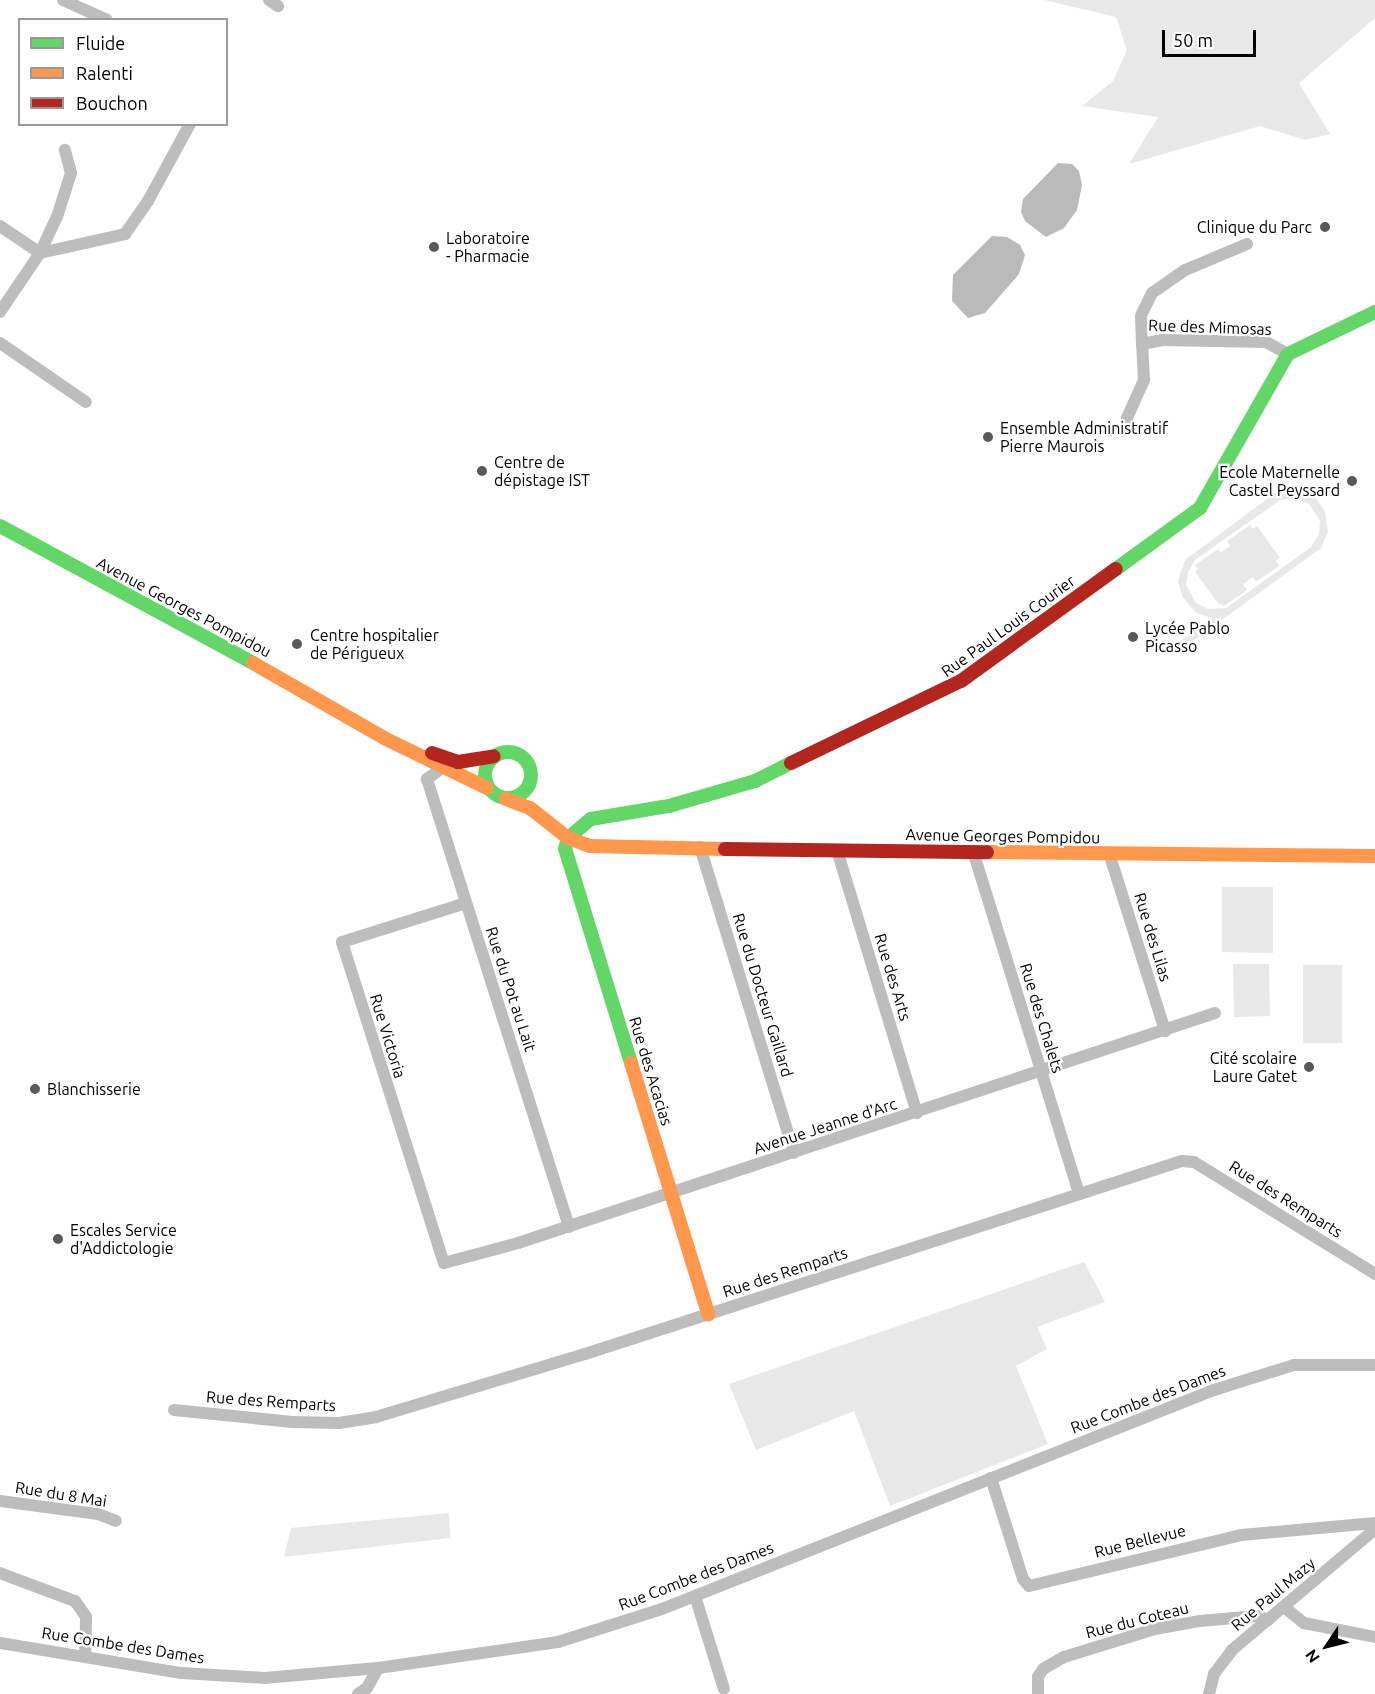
<!DOCTYPE html>
<meta charset="utf-8">
<style>
body{margin:0}
#map{position:relative;width:1375px;height:1694px;overflow:hidden;background:#fff;font-family:Ubuntu,sans-serif}
div>[style]{position:absolute}
.green>*{inset:0;background:#e8e8e8}
.water>*{inset:0;background:#bababa}
.street>*{height:12px;margin:-6px;padding:0 6px;transform-origin:6px;border-radius:6px;background:#bdbdbd}
.fast>*{height:14px;margin:-7px;padding:0 7px;transform-origin:7px;border-radius:7px;background:#63d668}
.fast>.ring{margin:-7px;padding:0;box-sizing:content-box;background:none;border:14px solid #63d668;border-radius:50%}
.slow>*{height:14px;margin:-7px;padding:0 7px;transform-origin:7px;border-radius:7px;background:#ff974d}
.jam>*{height:14px;margin:-7px;padding:0 7px;transform-origin:7px;border-radius:7px;background:#b3261e}
.dots>*{width:16px;height:16px;translate:-50% -50%;box-sizing:border-box;border:3px solid #fff;border-radius:50%}
span{translate:-50% -50%;white-space:nowrap;text-align:center;line-height:1.15;-webkit-text-stroke:4.5px #fff;paint-order:stroke}
.poi-label{font-size:16px;color:#000}
.right{translate:-100% -50%;text-align:right}
.left{translate:0 -50%;text-align:left}
.street-label{font-size:16px;color:#000}
.legend{position:absolute;left:18px;top:18px;width:210px;height:108px;box-sizing:border-box;background:#fff;border:2px solid #999;margin:0;padding:8px 10px;list-style:none;font-size:18px;color:#000}
.legend li{display:flex;align-items:center;gap:12px;height:30px}
.legend b{width:30px;border:2px solid #999}
.north{position:absolute;left:1297px;top:1616px;width:60px;height:60px;-webkit-text-stroke:4px #fff;paint-order:stroke;rotate:235deg;font-size:16px;font-weight:700;line-height:24px;text-align:center;color:#000}
.north::after{content:'';display:block;margin:auto;width:21px;height:27px;background:#000;clip-path:polygon(50% 0,100% 100%,50% 72%,0 100%)}
.scale{position:absolute;left:1162px;top:30px;width:94px;height:27px;box-sizing:border-box;border:3px solid #000;border-top:0;padding-left:8px;font-size:18px;line-height:21px;white-space:nowrap;color:#000;-webkit-text-stroke:4px #fff;paint-order:stroke}
</style>
<div id="map">
<div class="green">
<div style="clip-path:polygon(1044px 0,1375px 0,1375px 18px,1299px 83px,1330px 134px,1305px 140px,1260px 126px,1129px 164px,1158px 117px,1082px 106px,1113px 81px,1127px 50px,1116px 17px)"></div>
<div style="clip-path:polygon(evenodd,1294px 490px,1316px 498px,1325px 512px,1328px 532px,1321px 548px,1176px 653px,1171px 648px,1212px 618px,1196px 613px,1182px 596px,1178px 581px,1185px 560px,1275px 493px,1294px 490px,1297px 498px,1309px 504px,1320px 520px,1319px 534px,1311px 547px,1226px 608px,1208px 609px,1196px 603px,1186px 585px,1188px 572px,1195px 560px,1280px 500px,1297px 498px)"></div>
<div style="clip-path:polygon(1250px 525px,1253px 529px,1257px 526px,1280px 558px,1276px 561px,1279px 566px,1256px 582px,1253px 577px,1243px 584px,1247px 590px,1224px 606px,1218px 603px,1195px 572px,1198px 569px,1195px 565px,1218px 549px,1221px 552px,1230px 546px,1227px 541px)"></div>
<div style="clip-path:polygon(1222px 887px,1273px 887px,1273px 953px,1222px 952px)"></div>
<div style="clip-path:polygon(1233px 964px,1269px 964px,1270px 1016px,1234px 1017px)"></div>
<div style="clip-path:polygon(1303px 965px,1342px 965px,1342px 1043px,1303px 1043px)"></div>
<div style="clip-path:polygon(1084px 1262px,1105px 1302px,1037px 1327px,1047px 1349px,1016px 1366px,1048px 1444px,890px 1506px,854px 1411px,756px 1450px,729px 1384px)"></div>
<div style="clip-path:polygon(449px 1513px,450px 1538px,284px 1557px,291px 1528px)"></div>
</div>
<div class="water">
<div style="clip-path:polygon(1058px 163px,1072px 164px,1079px 171px,1082px 185px,1077px 210px,1064px 228px,1046px 237px,1025px 221px,1021px 212px,1023px 199px)"></div>
<div style="clip-path:polygon(992px 236px,1007px 237px,1020px 245px,1025px 255px,1019px 274px,985px 313px,968px 318px,952px 301px,953px 275px)"></div>
</div>
<div class="street">
<div style="left:63px;top:0;width:48px;rotate:24.4deg"></div>
<div style="left:269px;top:0;width:11px;rotate:34deg"></div>
<div style="left:0;top:226px;width:48px;rotate:34deg"></div>
<div style="left:40px;top:253px;width:40px;rotate:-65deg"></div>
<div style="left:57px;top:217px;width:46px;rotate:-72.3deg"></div>
<div style="left:71px;top:173px;width:24px;rotate:-105deg"></div>
<div style="left:1247px;top:244px;width:67px;rotate:157.2deg"></div>
<div style="left:1185px;top:270px;width:40px;rotate:145.1deg"></div>
<div style="left:1152px;top:293px;width:25px;rotate:116deg"></div>
<div style="left:1141px;top:316px;width:28px;rotate:88deg"></div>
<div style="left:1142px;top:344px;width:21px;rotate:-11deg"></div>
<div style="left:1163px;top:340px;width:103px;rotate:1.1deg"></div>
<div style="left:1266px;top:342px;width:25px;rotate:29deg"></div>
<div style="left:0;top:312px;width:71px;rotate:-55.9deg"></div>
<div style="left:40px;top:253px;width:87px;rotate:-12.6deg"></div>
<div style="left:125px;top:234px;width:40px;rotate:-55.1deg"></div>
<div style="left:148px;top:201px;width:88px;rotate:-61.4deg"></div>
<div style="left:0;top:343px;width:104px;rotate:34.5deg"></div>
<div style="left:1127px;top:418px;width:42px;rotate:-65.9deg"></div>
<div style="left:1144px;top:380px;width:36px;rotate:-93deg"></div>
<div style="left:442px;top:768px;width:19px;rotate:144deg"></div>
<div style="left:427px;top:779px;width:470px;rotate:72.4deg"></div>
<div style="left:700px;top:847px;width:320px;rotate:72.9deg"></div>
<div style="left:837px;top:850px;width:275px;rotate:73.1deg"></div>
<div style="left:973px;top:851px;width:359px;rotate:72.8deg"></div>
<div style="left:1109px;top:853px;width:187px;rotate:72.5deg"></div>
<div style="left:466px;top:903px;width:130px;rotate:162.5deg"></div>
<div style="left:342px;top:942px;width:337px;rotate:72.4deg"></div>
<div style="left:444px;top:1263px;width:77px;rotate:-15.1deg"></div>
<div style="left:518px;top:1243px;width:734px;rotate:-18.26deg"></div>
<div style="left:174px;top:1410px;width:119px;rotate:5.8deg"></div>
<div style="left:292px;top:1422px;width:47px;rotate:1.2deg"></div>
<div style="left:339px;top:1423px;width:37px;rotate:-9deg"></div>
<div style="left:376px;top:1417px;width:218px;rotate:-16.8deg"></div>
<div style="left:585px;top:1354px;width:627px;rotate:-17.92deg"></div>
<div style="left:1182px;top:1161px;width:12px;rotate:5deg"></div>
<div style="left:1194px;top:1162px;width:213px;rotate:31.7deg"></div>
<div style="left:991px;top:1478px;width:106px;rotate:72.4deg"></div>
<div style="left:1023px;top:1579px;width:9px;rotate:49deg"></div>
<div style="left:1029px;top:1586px;width:218px;rotate:-13.5deg"></div>
<div style="left:1241px;top:1535px;width:135px;rotate:-5.1deg"></div>
<div style="left:0;top:1501px;width:99px;rotate:7.6deg"></div>
<div style="left:98px;top:1514px;width:19px;rotate:21deg"></div>
<div style="left:0;top:1573px;width:80px;rotate:20.5deg"></div>
<div style="left:75px;top:1601px;width:19px;rotate:55deg"></div>
<div style="left:86px;top:1617px;width:39px;rotate:91deg"></div>
<div style="left:695px;top:1596px;width:97px;rotate:72.7deg"></div>
<div style="left:1284px;top:1607px;width:26px;rotate:39deg"></div>
<div style="left:1304px;top:1623px;width:72px;rotate:11.2deg"></div>
<div style="left:0;top:1643px;width:184px;rotate:9.4deg"></div>
<div style="left:182px;top:1673px;width:83px;rotate:3.4deg"></div>
<div style="left:265px;top:1678px;width:113px;rotate:-5.1deg"></div>
<div style="left:378px;top:1668px;width:182px;rotate:-8.2deg"></div>
<div style="left:558px;top:1642px;width:109px;rotate:-17.6deg"></div>
<div style="left:662px;top:1609px;width:594px;rotate:-21.64deg"></div>
<div style="left:1214px;top:1390px;width:84px;rotate:-17.4deg"></div>
<div style="left:1294px;top:1365px;width:81px"></div>
<div style="left:358px;top:1694px;width:11px;rotate:-34deg"></div>
<div style="left:367px;top:1688px;width:23px;rotate:-61deg"></div>
<div style="left:1038px;top:1694px;width:17px;rotate:-90deg"></div>
<div style="left:1038px;top:1677px;width:9px;rotate:-58deg"></div>
<div style="left:1043px;top:1669px;width:24px;rotate:-30deg"></div>
<div style="left:1064px;top:1657px;width:95px;rotate:-17.1deg"></div>
<div style="left:1155px;top:1629px;width:46px;rotate:-10.1deg"></div>
<div style="left:1200px;top:1621px;width:57px;rotate:-5deg"></div>
<div style="left:1257px;top:1616px;width:12px;rotate:20deg"></div>
<div style="left:1209px;top:1694px;width:21px;rotate:-76deg"></div>
<div style="left:1214px;top:1674px;width:30px;rotate:-53deg"></div>
<div style="left:1232px;top:1650px;width:187px;rotate:-40.2deg"></div>
</div>
<div class="fast">
<div style="left:0;top:526px;width:288px;rotate:28.4deg"></div>
<div style="left:1116px;top:569px;width:104px;rotate:-36deg"></div>
<div style="left:1200px;top:508px;width:177px;rotate:-60.3deg"></div>
<div style="left:1288px;top:354px;width:97px;rotate:-25.8deg"></div>
<div class="ring" style="left:485px;top:752px;width:32px;height:32px"></div>
<div style="left:631px;top:1063px;width:224px;rotate:-107.1deg"></div>
<div style="left:565px;top:849px;width:11px;rotate:-75deg"></div>
<div style="left:568px;top:838px;width:30px;rotate:-40deg"></div>
<div style="left:591px;top:819px;width:79px;rotate:-9.5deg"></div>
<div style="left:669px;top:806px;width:90px;rotate:-16.2deg"></div>
<div style="left:755px;top:781px;width:40px;rotate:-26.6deg"></div>
</div>
<div class="slow">
<div style="left:253px;top:663px;width:153px;rotate:29.7deg"></div>
<div style="left:386px;top:739px;width:112px;rotate:25.9deg"></div>
<div style="left:506px;top:799px;width:26px;rotate:21deg"></div>
<div style="left:530px;top:808px;width:48px;rotate:38.3deg"></div>
<div style="left:568px;top:838px;width:23px;rotate:20deg"></div>
<div style="left:590px;top:846px;width:135px;rotate:1.3deg"></div>
<div style="left:987px;top:852px;width:388px;rotate:0.6deg"></div>
<div style="left:631px;top:1063px;width:263px;rotate:72.9deg"></div>
</div>
<div class="jam">
<div style="left:432px;top:753px;width:28px;rotate:19deg"></div>
<div style="left:458px;top:762px;width:36px;rotate:-9deg"></div>
<div style="left:791px;top:763px;width:189px;rotate:-25.8deg"></div>
<div style="left:961px;top:681px;width:191px;rotate:-35.9deg"></div>
<div style="left:725px;top:849px;width:262px;rotate:0.7deg"></div>
</div>
<div class="dots">
<div style="left:1325px;top:227px;background:#595959"></div>
<div style="left:434px;top:247px;background:#595959"></div>
<div style="left:988px;top:437px;background:#595959"></div>
<div style="left:482px;top:471px;background:#595959"></div>
<div style="left:1352px;top:481px;background:#595959"></div>
<div style="left:1133px;top:637px;background:#595959"></div>
<div style="left:297px;top:644px;background:#595959"></div>
<div style="left:1309px;top:1067px;background:#595959"></div>
<div style="left:35px;top:1089px;background:#595959"></div>
<div style="left:58px;top:1239px;background:#595959"></div>
</div>
<div class="poi-label">
<span class="right" style="left:1312px;top:227px">Clinique du Parc</span>
<span class="left" style="left:446px;top:247px">Laboratoire<br>- Pharmacie</span>
<span class="left" style="left:1000px;top:437px">Ensemble Administratif<br>Pierre Maurois</span>
<span class="left" style="left:494px;top:471px">Centre de<br>dépistage IST</span>
<span class="right" style="left:1340px;top:481px">Ecole Maternelle<br>Castel Peyssard</span>
<span class="left" style="left:1145px;top:637px">Lycée Pablo<br>Picasso</span>
<span class="left" style="left:310px;top:644px">Centre hospitalier<br>de Périgueux</span>
<span class="right" style="left:1297px;top:1067px">Cité scolaire<br>Laure Gatet</span>
<span class="left" style="left:47px;top:1089px">Blanchisserie</span>
<span class="left" style="left:70px;top:1239px">Escales Service<br>d'Addictologie</span>
</div>
<div class="street-label">
<span style="left:1210px;top:327px;rotate:2deg">Rue des Mimosas</span>
<span style="left:184px;top:607px;rotate:28deg">Avenue Georges Pompidou</span>
<span style="left:1008px;top:626px;rotate:-36deg">Rue Paul Louis Courier</span>
<span style="left:1003px;top:836px;rotate:1deg">Avenue Georges Pompidou</span>
<span style="left:1153px;top:937px;rotate:73deg">Rue des Lilas</span>
<span style="left:893px;top:977px;rotate:73deg">Rue des Arts</span>
<span style="left:511px;top:989px;rotate:72deg">Rue du Pot au Lait</span>
<span style="left:763px;top:995px;rotate:73deg">Rue du Docteur Gaillard</span>
<span style="left:1042px;top:1018px;rotate:73deg">Rue des Chalets</span>
<span style="left:388px;top:1036px;rotate:73deg">Rue Victoria</span>
<span style="left:651px;top:1071px;rotate:73deg">Rue des Acacias</span>
<span style="left:825px;top:1126px;rotate:-18deg">Avenue Jeanne d'Arc</span>
<span style="left:1286px;top:1199px;rotate:32deg">Rue des Remparts</span>
<span style="left:785px;top:1272px;rotate:-18deg">Rue des Remparts</span>
<span style="left:1148px;top:1399px;rotate:-21deg">Rue Combe des Dames</span>
<span style="left:271px;top:1401px;rotate:4deg">Rue des Remparts</span>
<span style="left:61px;top:1494px;rotate:9deg">Rue du 8 Mai</span>
<span style="left:1140px;top:1541px;rotate:-14deg">Rue Bellevue</span>
<span style="left:696px;top:1576px;rotate:-21deg">Rue Combe des Dames</span>
<span style="left:1273px;top:1594px;rotate:-40deg">Rue Paul Mazy</span>
<span style="left:1137px;top:1620px;rotate:-14deg">Rue du Coteau</span>
<span style="left:123px;top:1645px;rotate:9deg">Rue Combe des Dames</span>
</div>
<ul class="legend">
<li><b style="height:8px;background:#63d668"></b>Fluide</li>
<li><b style="height:8px;background:#ff974d"></b>Ralenti</li>
<li><b style="height:8px;background:#b3261e"></b>Bouchon</li>
</ul>
<div class="north">N</div>
<div class="scale">50 m</div>
</div>
